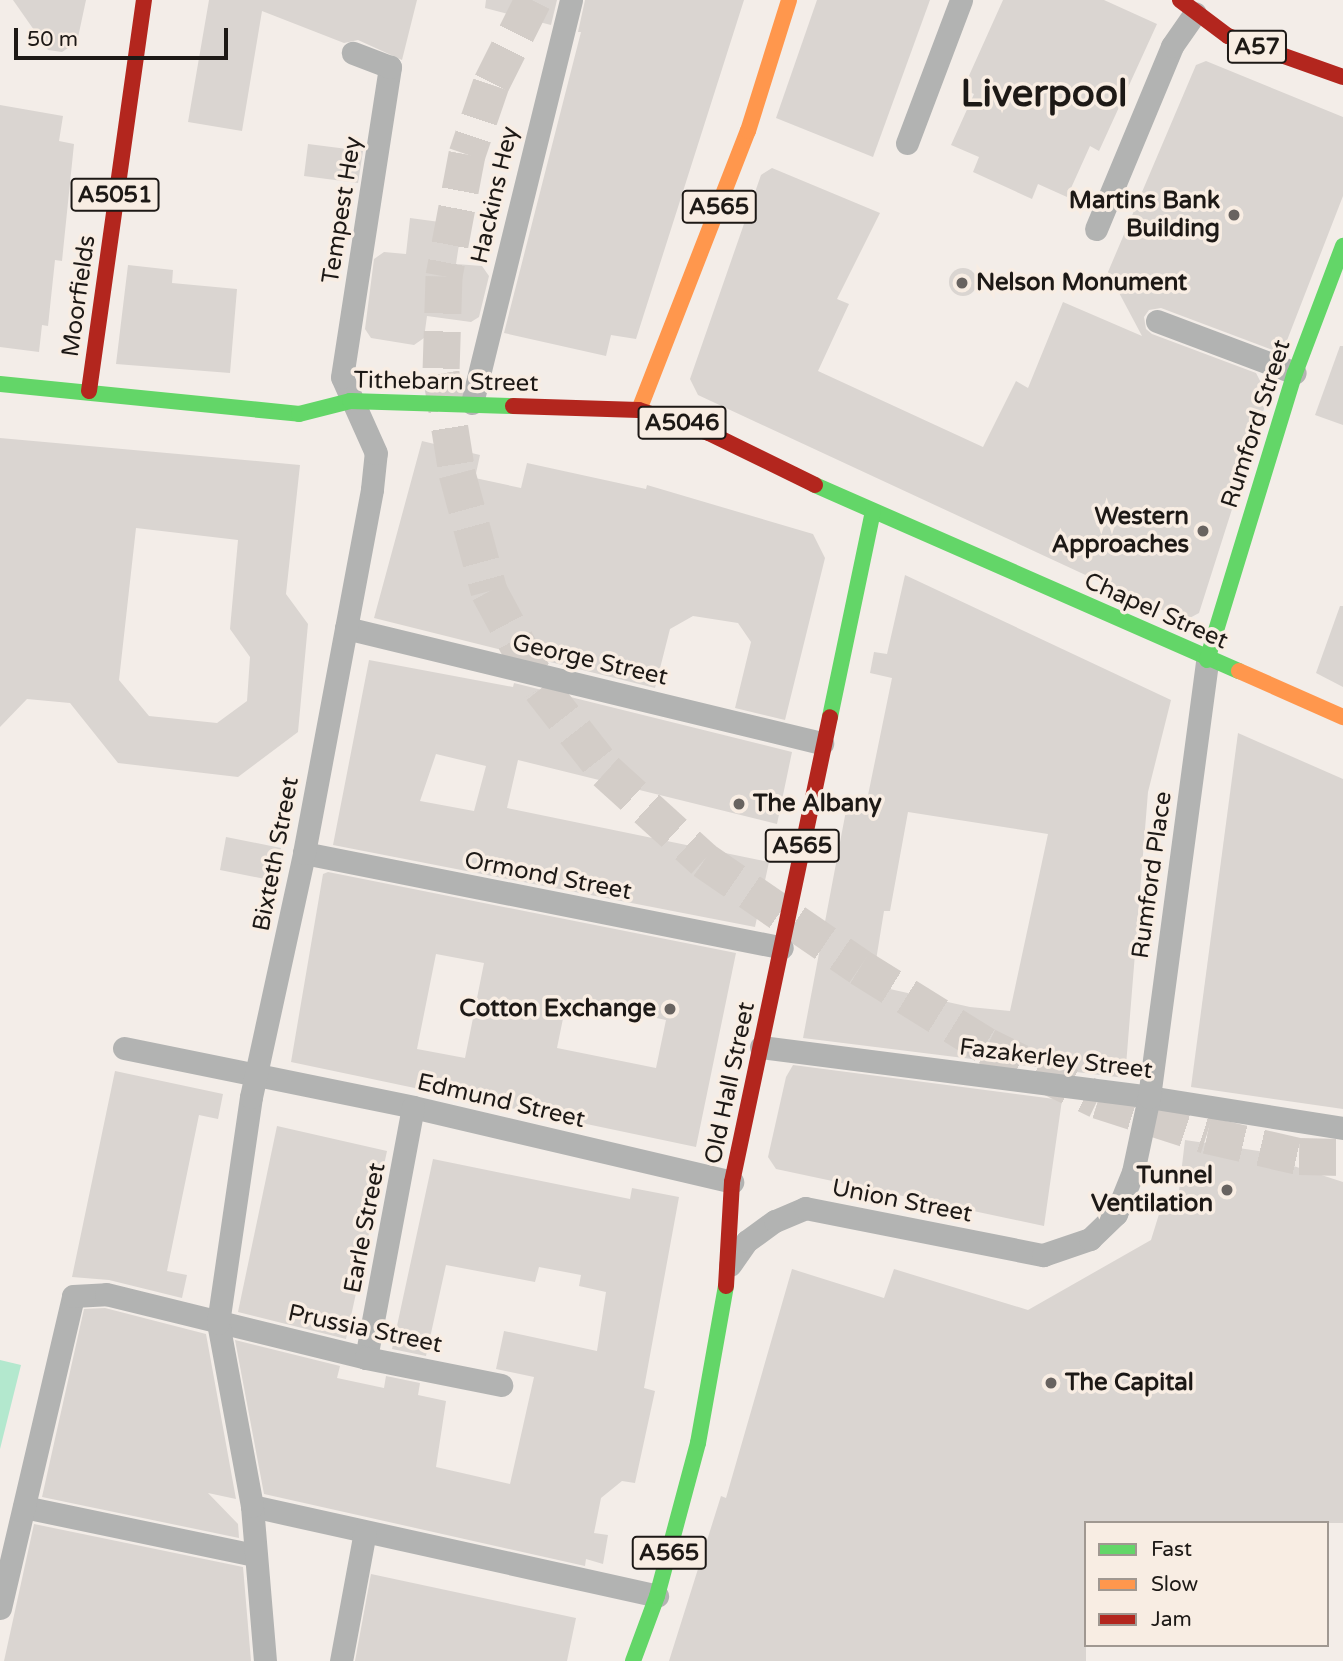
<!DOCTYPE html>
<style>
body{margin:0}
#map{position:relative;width:1343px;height:1661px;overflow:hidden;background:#f3ede8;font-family:"Varela Round",sans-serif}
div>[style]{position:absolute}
.green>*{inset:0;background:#b3e8ce}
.building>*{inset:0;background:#dad5d1}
.round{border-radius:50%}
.primary-tunnel>*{height:37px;margin-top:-18.5px;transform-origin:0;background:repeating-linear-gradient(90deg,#d3cdc8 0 37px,transparent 0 55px)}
.street>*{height:23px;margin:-11.5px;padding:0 11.5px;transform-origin:11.5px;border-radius:11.5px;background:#b2b3b2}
.fast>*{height:16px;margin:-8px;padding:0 8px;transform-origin:8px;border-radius:8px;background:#63d668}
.slow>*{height:16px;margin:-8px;padding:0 8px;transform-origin:8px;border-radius:8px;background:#ff974d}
.jam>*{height:16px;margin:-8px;padding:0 8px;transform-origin:8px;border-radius:8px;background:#b3261e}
.dots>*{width:19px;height:19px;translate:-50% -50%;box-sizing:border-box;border:4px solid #f8ede3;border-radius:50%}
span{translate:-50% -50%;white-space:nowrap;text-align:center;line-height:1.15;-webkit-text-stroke:7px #f8ede3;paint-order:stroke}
.shield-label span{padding:2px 5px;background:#f8ede3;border:2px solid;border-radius:5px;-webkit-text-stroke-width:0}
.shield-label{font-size:23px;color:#1d1916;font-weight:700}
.street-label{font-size:24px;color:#1d1916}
.poi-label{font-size:24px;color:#1d1916;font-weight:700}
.right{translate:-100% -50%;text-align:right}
.left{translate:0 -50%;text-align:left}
.town-label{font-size:38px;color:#1d1916;font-weight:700}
.legend{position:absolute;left:1084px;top:1521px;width:245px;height:126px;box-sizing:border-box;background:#f8ede3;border:2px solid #a09891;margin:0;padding:9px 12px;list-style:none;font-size:21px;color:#1d1916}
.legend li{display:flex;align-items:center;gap:14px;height:35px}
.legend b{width:35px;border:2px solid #a09891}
.scale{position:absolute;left:14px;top:28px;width:214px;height:32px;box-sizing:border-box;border:4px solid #1d1916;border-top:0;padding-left:9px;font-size:21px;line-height:24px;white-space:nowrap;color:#1d1916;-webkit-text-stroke:5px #f8ede3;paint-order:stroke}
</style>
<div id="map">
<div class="green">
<div style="clip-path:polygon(0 1360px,21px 1365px,0 1449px)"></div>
</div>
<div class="building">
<div style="clip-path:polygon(13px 0,86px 0,77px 42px,62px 52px,48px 50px)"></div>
<div style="clip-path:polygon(209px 0,417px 0,402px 60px,358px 40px,344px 43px,262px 11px,242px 131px,188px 122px)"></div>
<div style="clip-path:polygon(486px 0,557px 0,551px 25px,485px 8px)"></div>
<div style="clip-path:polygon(585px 0,744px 0,636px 339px,611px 335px,606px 356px,504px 333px,581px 32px,578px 32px)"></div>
<div style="clip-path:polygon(817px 0,930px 0,873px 157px,776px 118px)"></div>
<div style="clip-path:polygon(1003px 0,1104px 0,1157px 24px,1099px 151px,1090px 146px,1067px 197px,1038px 184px,1032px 199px,973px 172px,979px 157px,951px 145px,974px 94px,963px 89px)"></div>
<div style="clip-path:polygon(1206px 61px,1343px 117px,1343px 196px,1286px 343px,1273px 350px,1161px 308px,1149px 310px,1144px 317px,1146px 329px,1152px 334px,1256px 373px,1268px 396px,1199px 613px,1186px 620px,1148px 604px,698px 395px,690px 379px,761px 175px,772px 168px,880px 213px,837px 299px,849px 304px,818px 371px,983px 447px,1016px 381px,1028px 388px,1063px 302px,1142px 336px,1108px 272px,1196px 65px)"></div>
<div style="clip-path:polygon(0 105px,63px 116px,59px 141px,74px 144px,62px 261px,55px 260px,48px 326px,42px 325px,39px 352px,0 347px)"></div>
<div style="clip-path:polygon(308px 144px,363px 151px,358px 183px,304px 176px)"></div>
<div style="clip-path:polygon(410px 218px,462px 225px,456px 264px,482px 266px,489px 276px,479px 317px,471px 322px,427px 316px,424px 338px,414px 345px,371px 338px,365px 329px,374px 259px,384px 252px,406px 254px)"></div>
<div style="clip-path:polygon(128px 265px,173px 270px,172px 283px,237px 289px,230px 373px,116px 364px)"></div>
<div class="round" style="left:949px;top:268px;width:28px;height:28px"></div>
<div style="clip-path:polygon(1340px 346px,1343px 346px,1343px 425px,1315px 415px)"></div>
<div style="clip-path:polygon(evenodd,0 438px,300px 465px,286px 594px,308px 624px,298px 732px,238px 777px,118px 763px,70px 703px,27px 699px,0 727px,0 438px,136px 528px,238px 540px,230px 629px,250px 657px,247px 701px,217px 723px,149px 716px,119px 680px,136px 528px)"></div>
<div style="clip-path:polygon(422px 441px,480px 455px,475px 478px,521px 488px,527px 463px,646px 489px,647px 485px,813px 534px,825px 558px,785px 720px,735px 708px,751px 642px,738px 623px,693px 616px,670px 629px,655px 688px,374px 618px)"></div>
<div style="clip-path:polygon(evenodd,905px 575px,1171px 700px,1148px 792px,1125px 1078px,803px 1038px,848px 800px,866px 805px,892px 678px,870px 673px,874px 652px,887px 654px,905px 575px,908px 812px,1048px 834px,1010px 1011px,970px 1007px,872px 985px,884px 911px,890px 911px,908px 812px)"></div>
<div style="clip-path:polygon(1340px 606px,1343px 606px,1343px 687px,1316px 673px)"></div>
<div style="clip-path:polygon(evenodd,369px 660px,513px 687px,514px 683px,792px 752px,777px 824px,518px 760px,507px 808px,769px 862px,755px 927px,333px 845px,369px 660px,436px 754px,486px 766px,474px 811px,420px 801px,436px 754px)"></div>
<div style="clip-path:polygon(1238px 733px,1343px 779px,1343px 1109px,1191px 1087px)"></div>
<div style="clip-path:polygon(226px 837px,281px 848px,275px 881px,220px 870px)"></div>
<div style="clip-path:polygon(evenodd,328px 872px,736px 953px,696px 1147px,291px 1062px,323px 874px,328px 872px,436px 954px,484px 963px,465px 1058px,417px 1049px,436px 954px,328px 872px,567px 999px,666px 1020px,656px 1068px,557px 1048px,567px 999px)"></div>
<div style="clip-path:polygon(793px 1065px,1062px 1100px,1044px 1226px,776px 1169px,768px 1157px,786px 1077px)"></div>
<div style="clip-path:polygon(115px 1071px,223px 1094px,218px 1119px,199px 1115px,167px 1271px,187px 1275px,182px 1298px,109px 1280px,72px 1277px)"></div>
<div style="clip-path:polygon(277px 1126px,387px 1151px,346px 1339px,238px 1312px)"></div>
<div style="clip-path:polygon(1185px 1140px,1279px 1154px,1278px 1161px,1343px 1182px,1343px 1523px,1086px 1523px,1086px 1661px,669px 1661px,721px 1496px,726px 1498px,792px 1269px,884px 1298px,894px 1269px,1028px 1310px,1151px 1240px,1164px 1198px,1178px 1199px)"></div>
<div style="clip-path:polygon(433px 1159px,630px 1199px,632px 1188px,679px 1197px,644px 1388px,655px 1391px,635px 1483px,622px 1481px,601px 1498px,594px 1533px,608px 1535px,603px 1564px,586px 1559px,585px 1566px,264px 1494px,235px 1340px,340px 1366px,337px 1378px,384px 1388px,386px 1376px,420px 1383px,418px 1395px,446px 1401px,436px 1467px,510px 1484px,534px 1377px,496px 1369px,504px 1331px,597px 1351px,606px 1292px,579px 1286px,581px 1275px,539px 1267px,535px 1282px,446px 1265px,426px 1356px,392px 1349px)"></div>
<div style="clip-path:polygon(105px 1308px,206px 1334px,236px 1499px,208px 1493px,238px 1524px,239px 1538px,42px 1497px,84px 1309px)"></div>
<div style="clip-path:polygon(34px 1524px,243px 1567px,251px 1661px,4px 1661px)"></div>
<div style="clip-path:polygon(371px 1574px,576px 1618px,567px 1661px,355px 1661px)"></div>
</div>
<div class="primary-tunnel">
<div style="left:533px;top:0;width:94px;rotate:116.6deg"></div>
<div style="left:491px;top:84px;width:74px;rotate:108.9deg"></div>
<div style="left:467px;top:154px;width:124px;rotate:100.7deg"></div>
<div style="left:444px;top:276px;width:97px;rotate:91.8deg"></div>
<div style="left:441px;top:373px;width:101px;rotate:80.9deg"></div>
<div style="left:457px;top:473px;width:122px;rotate:74.8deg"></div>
<div style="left:489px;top:591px;width:110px;rotate:61.8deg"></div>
<div style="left:541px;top:688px;width:105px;rotate:51.9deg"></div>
<div style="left:606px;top:771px;width:132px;rotate:42.2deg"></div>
<div style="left:704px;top:860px;width:189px;rotate:34.4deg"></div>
<div style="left:860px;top:967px;width:150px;rotate:31.9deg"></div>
<div style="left:987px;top:1046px;width:123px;rotate:25.9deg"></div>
<div style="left:1098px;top:1100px;width:114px;rotate:17.8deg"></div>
<div style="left:1207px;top:1135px;width:94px;rotate:12.9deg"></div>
<div style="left:1299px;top:1156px;width:44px;rotate:1.3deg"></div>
</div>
<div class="street">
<div style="left:907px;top:143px;width:153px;rotate:-69.3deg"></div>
<div style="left:1096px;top:229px;width:198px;rotate:-67.4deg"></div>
<div style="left:1172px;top:46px;width:40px;rotate:-55.1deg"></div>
<div style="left:1157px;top:321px;width:147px;rotate:20.6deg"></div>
<div style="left:472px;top:403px;width:415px;rotate:-76.2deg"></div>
<div style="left:346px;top:628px;width:490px;rotate:13.6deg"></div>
<div style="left:304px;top:853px;width:487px;rotate:11.2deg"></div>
<div style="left:761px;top:1047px;width:391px;rotate:7.3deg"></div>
<div style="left:1149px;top:1097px;width:196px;rotate:9.1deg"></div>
<div style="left:124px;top:1048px;width:295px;rotate:11.5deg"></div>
<div style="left:413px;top:1107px;width:328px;rotate:13.2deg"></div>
<div style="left:730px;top:1265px;width:29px;rotate:-55deg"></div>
<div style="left:747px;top:1241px;width:34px;rotate:-36deg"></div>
<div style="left:775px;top:1221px;width:33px;rotate:-23deg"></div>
<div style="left:805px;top:1208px;width:243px;rotate:11.2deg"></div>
<div style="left:1043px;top:1255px;width:50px;rotate:-18.8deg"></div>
<div style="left:1090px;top:1239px;width:36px;rotate:-44deg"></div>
<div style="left:1116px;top:1214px;width:45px;rotate:-68deg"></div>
<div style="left:1133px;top:1172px;width:77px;rotate:-78deg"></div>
<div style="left:1149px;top:1097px;width:441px;rotate:-82.4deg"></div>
<div style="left:366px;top:1358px;width:255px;rotate:-79.4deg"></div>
<div style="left:252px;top:1506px;width:415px;rotate:12.5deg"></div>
<div style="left:24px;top:1507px;width:234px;rotate:11.8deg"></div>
<div style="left:0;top:1608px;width:320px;rotate:-76.8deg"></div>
<div style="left:73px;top:1296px;width:33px;rotate:-3deg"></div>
<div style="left:106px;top:1294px;width:268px;rotate:13.8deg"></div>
<div style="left:366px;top:1358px;width:138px;rotate:11.3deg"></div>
<div style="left:265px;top:1661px;width:156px;rotate:-94.8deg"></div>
<div style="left:252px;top:1506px;width:186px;rotate:-100.5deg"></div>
<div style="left:218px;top:1323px;width:228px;rotate:-81.7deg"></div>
<div style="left:251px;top:1097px;width:250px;rotate:-77.7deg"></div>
<div style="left:304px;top:853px;width:370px;rotate:-79.4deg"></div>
<div style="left:372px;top:489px;width:36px;rotate:-84deg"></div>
<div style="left:376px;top:453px;width:83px;rotate:-114.1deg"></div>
<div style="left:342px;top:377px;width:314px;rotate:-81.2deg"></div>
<div style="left:390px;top:67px;width:40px;rotate:-159deg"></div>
<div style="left:341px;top:1661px;width:131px;rotate:-79.5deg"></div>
</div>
<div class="fast">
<div style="left:0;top:384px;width:301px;rotate:5.7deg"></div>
<div style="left:299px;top:414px;width:53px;rotate:-14.3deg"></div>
<div style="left:350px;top:401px;width:163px;rotate:1.8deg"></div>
<div style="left:815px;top:485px;width:463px;rotate:23.7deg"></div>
<div style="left:1207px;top:660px;width:300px;rotate:-73deg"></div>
<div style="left:1295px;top:373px;width:136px;rotate:-69.3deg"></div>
<div style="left:830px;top:717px;width:210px;rotate:-78.2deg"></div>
<div style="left:633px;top:1661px;width:69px;rotate:-69.7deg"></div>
<div style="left:657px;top:1596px;width:158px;rotate:-75deg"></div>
<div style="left:698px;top:1443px;width:159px;rotate:-79.9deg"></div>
</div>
<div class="slow">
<div style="left:639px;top:410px;width:300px;rotate:-68.7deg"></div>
<div style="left:748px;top:131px;width:137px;rotate:-72.6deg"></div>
<div style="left:1239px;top:671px;width:114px;rotate:23.9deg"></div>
</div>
<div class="jam">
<div style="left:1180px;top:0;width:60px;rotate:36.9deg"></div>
<div style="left:1228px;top:36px;width:122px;rotate:19.6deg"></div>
<div style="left:89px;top:391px;width:395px;rotate:-82deg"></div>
<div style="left:513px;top:406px;width:126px;rotate:1.8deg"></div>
<div style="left:639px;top:410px;width:74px;rotate:18.2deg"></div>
<div style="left:709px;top:433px;width:118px;rotate:26.1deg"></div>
<div style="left:726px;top:1286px;width:104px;rotate:-86.7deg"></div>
<div style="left:732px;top:1182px;width:475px;rotate:-78.1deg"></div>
</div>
<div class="dots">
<div style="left:1234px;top:215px;background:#686360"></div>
<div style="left:962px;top:283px;background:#686360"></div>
<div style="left:1203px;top:531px;background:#686360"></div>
<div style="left:739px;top:804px;background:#686360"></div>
<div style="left:670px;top:1009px;background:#686360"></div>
<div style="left:1227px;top:1190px;background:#686360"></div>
<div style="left:1051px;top:1383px;background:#686360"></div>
</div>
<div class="shield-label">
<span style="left:1257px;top:47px">A57</span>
<span style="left:115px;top:195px">A5051</span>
<span style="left:719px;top:207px">A565</span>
<span style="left:682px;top:423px">A5046</span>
<span style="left:802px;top:846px">A565</span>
<span style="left:669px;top:1553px">A565</span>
</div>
<div class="street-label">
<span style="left:495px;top:195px;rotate:-77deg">Hackins Hey</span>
<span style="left:342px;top:210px;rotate:-81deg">Tempest Hey</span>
<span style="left:79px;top:296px;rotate:-82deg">Moorfields</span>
<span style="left:446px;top:382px;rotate:1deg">Tithebarn Street</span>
<span style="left:1256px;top:424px;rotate:-72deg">Rumford Street</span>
<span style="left:1156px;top:611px;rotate:24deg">Chapel Street</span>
<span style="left:590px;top:660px;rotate:13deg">George Street</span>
<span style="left:276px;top:854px;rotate:-79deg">Bixteth Street</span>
<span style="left:1152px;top:875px;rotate:-82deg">Rumford Place</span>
<span style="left:548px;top:876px;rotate:11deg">Ormond Street</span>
<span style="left:1056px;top:1059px;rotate:7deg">Fazakerley Street</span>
<span style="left:730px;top:1083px;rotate:-78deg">Old Hall Street</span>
<span style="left:501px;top:1101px;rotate:13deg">Edmund Street</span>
<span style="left:902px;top:1201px;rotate:11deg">Union Street</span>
<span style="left:365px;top:1228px;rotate:-79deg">Earle Street</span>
<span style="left:365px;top:1329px;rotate:12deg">Prussia Street</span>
</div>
<div class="poi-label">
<span class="right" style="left:1220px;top:215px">Martins Bank<br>Building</span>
<span class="left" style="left:976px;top:283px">Nelson Monument</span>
<span class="right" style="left:1189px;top:531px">Western<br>Approaches</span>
<span class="left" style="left:753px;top:804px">The Albany</span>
<span class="right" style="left:656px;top:1009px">Cotton Exchange</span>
<span class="right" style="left:1213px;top:1190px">Tunnel<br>Ventilation</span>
<span class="left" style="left:1065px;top:1383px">The Capital</span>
</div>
<div class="town-label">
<span style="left:1044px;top:95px">Liverpool</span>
</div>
<ul class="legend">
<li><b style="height:9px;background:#63d668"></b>Fast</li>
<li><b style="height:9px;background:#ff974d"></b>Slow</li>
<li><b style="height:9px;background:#b3261e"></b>Jam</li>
</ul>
<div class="scale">50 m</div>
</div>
